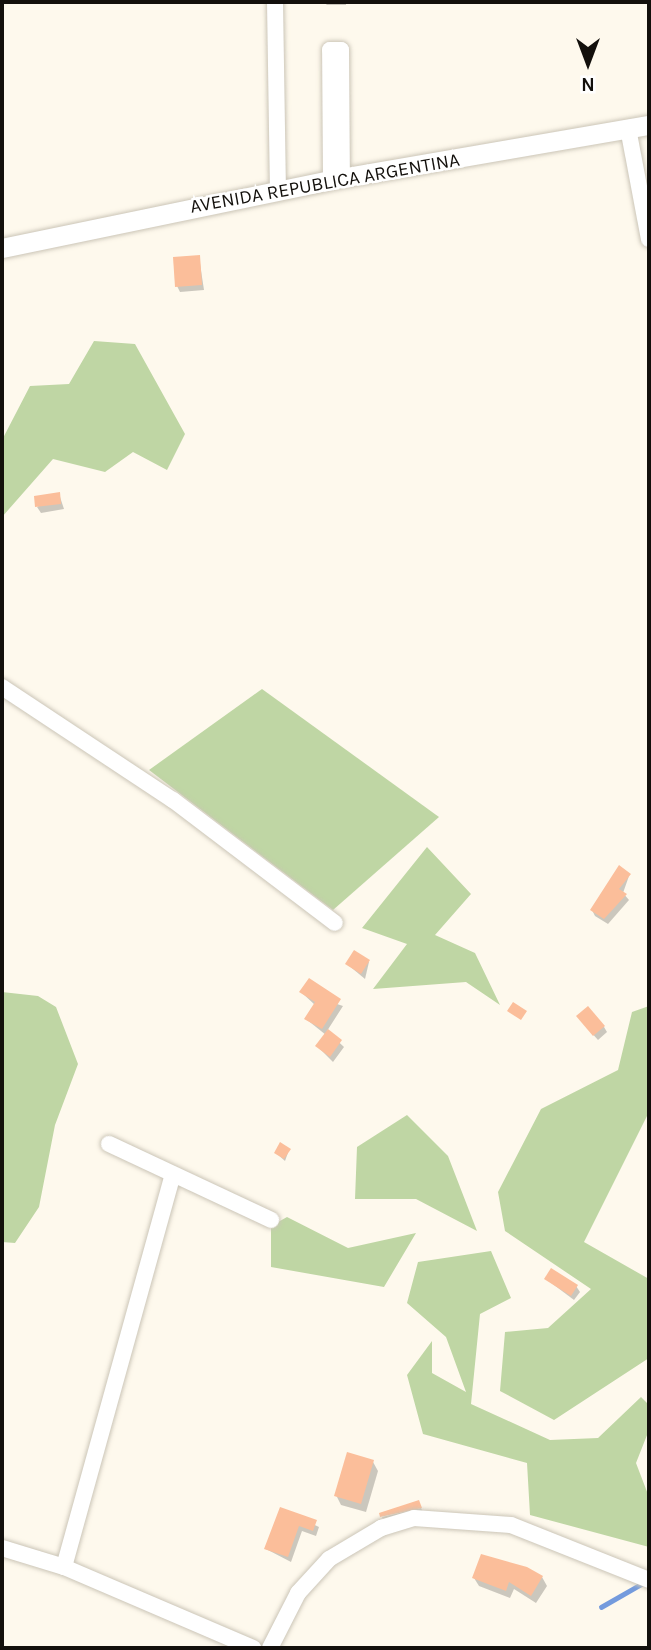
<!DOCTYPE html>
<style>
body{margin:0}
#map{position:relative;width:651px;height:1650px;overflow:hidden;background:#fef9ed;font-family:Karla,sans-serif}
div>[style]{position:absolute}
.green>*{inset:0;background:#bfd6a4}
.shadow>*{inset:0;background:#0003}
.stream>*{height:4.5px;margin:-2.25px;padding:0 2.25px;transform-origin:2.25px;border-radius:2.25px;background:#749bdd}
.building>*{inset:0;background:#fbbe9a}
.roads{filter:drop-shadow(0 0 2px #cbc5b7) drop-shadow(0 0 2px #cbc5b7)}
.minor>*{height:16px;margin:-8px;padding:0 8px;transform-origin:8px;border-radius:8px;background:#fff}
.tertiary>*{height:19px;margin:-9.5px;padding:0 9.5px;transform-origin:9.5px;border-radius:9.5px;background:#fff}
span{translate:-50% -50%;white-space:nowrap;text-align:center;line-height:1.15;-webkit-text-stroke:5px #fff;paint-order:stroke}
.street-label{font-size:19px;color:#13100c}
.frame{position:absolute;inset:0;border:4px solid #13100c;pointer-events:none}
.north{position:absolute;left:553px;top:28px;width:70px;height:70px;-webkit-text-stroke:5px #fff;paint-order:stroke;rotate:180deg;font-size:19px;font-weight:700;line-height:28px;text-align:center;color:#13100c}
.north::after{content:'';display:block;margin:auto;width:24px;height:32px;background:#13100c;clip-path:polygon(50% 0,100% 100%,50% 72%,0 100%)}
</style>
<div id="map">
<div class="green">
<div style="clip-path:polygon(94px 341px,135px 344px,185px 434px,167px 470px,133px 452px,105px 472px,53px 459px,2px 517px,2px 440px,30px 386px,69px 384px)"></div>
<div style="clip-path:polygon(262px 689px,439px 817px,333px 910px,149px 770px)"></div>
<div style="clip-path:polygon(427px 847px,471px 894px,435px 935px,475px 953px,500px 1005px,466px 982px,373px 989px,407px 944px,362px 928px)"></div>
<div style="clip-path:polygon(2px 992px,38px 996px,56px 1007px,78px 1064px,55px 1125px,39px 1207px,15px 1243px,2px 1242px)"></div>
<div style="clip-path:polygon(649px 1006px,649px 1112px,584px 1242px,649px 1279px,649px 1358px,554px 1420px,500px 1391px,505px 1332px,548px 1328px,591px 1289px,505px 1231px,498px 1192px,541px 1109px,618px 1070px,632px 1012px)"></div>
<div style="clip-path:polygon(407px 1115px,448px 1156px,477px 1231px,416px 1199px,355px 1199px,357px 1147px)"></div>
<div style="clip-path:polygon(287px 1217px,348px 1248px,416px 1233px,384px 1287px,271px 1267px,271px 1226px)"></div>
<div style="clip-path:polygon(491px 1251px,511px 1298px,480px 1314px,471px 1404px,550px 1440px,598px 1438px,641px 1397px,649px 1405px,649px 1430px,636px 1463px,649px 1497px,649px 1547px,530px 1515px,527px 1463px,423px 1434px,407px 1375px,432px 1341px,432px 1373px,466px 1392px,446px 1337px,407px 1303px,418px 1262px)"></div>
</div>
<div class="shadow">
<div style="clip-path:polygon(323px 2px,346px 2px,346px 5px,327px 5px)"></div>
<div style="clip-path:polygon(199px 257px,204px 290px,180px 292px,177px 286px)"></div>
<div style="clip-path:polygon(59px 494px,64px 509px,41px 513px,37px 507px)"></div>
<div style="clip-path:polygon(629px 876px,623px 893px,629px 900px,608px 924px,595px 916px,592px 910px)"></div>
<div style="clip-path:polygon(369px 962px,365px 979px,347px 964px)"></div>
<div style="clip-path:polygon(301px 992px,343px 1006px,327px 1031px,344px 1047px,333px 1062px,317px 1046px,326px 1035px,306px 1019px,315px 1005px)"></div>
<div style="clip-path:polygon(582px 1022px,604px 1027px,607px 1032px,598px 1040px)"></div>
<div style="clip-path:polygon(289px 1150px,285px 1161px,276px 1153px)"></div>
<div style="clip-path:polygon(546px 1279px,576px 1286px,580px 1292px,574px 1300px)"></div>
<div style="clip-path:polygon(373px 1462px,378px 1471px,366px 1512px,341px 1505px,336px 1495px)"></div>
<div style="clip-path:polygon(421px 1508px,424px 1514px,385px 1523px,382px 1517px)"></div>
<div style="clip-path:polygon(281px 1509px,319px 1527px,316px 1536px,302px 1531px,291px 1562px,266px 1549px)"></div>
<div style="clip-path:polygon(542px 1577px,547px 1586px,536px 1603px,514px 1589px,510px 1598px,479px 1586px,474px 1578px)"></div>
</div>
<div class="stream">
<div style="left:601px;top:1607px;width:48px;rotate:-29.7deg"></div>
</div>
<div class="building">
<div style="clip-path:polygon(200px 255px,202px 285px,175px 287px,173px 257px)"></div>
<div style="clip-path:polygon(60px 492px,61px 504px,35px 507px,34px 496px)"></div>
<div style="clip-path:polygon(619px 865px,631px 874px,619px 889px,627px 894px,604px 919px,590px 910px)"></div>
<div style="clip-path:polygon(354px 950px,370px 960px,361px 974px,345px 964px)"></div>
<div style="clip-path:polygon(309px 978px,341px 999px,322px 1029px,304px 1019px,315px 1002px,299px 992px)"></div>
<div style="clip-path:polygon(513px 1002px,527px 1011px,521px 1020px,507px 1011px)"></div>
<div style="clip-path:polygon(588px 1006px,605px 1026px,593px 1036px,576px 1016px)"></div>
<div style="clip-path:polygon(328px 1029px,342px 1040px,330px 1057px,315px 1046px)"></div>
<div style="clip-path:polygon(280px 1142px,291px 1149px,284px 1159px,274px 1153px)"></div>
<div style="clip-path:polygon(551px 1268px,578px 1285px,571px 1296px,544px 1279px)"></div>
<div style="clip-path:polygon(347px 1452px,374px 1460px,361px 1504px,334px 1496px)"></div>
<div style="clip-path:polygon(419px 1500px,422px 1508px,380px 1517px,379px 1513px)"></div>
<div style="clip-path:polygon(280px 1507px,317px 1520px,313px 1531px,299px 1526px,288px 1557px,264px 1549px)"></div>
<div style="clip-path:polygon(481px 1554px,527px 1567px,543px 1576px,531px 1596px,509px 1582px,506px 1591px,472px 1578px)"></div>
</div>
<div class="roads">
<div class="minor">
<div style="left:275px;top:2px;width:189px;rotate:89.1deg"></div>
<div style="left:628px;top:128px;width:113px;rotate:79.3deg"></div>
<div style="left:331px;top:180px;width:130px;rotate:-90.4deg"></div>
<div style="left:330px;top:50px;width:11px"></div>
<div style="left:341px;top:50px;width:128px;rotate:89.6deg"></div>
<div style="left:2px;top:687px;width:205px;rotate:33.5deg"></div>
<div style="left:173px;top:800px;width:203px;rotate:37.2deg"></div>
<div style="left:109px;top:1144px;width:179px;rotate:25.1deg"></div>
<div style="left:2px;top:1548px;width:65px;rotate:17deg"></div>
<div style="left:64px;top:1567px;width:206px;rotate:23.2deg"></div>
<div style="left:64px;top:1567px;width:404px;rotate:-74.5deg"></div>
<div style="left:270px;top:1648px;width:62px;rotate:-63deg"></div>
<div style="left:298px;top:1593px;width:46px;rotate:-47.6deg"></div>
<div style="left:329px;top:1559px;width:61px;rotate:-30.8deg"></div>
<div style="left:381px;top:1528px;width:34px;rotate:-17deg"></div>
<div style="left:414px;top:1518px;width:97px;rotate:4.1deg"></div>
<div style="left:511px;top:1525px;width:149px;rotate:21.7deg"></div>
</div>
<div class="tertiary">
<div style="left:2px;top:248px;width:340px;rotate:-11.7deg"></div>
<div style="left:335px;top:179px;width:319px;rotate:-9.8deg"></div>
</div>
</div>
<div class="street-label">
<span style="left:325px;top:184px;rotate:-10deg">AVENIDA REPUBLICA ARGENTINA</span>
</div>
<div class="frame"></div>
<div class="north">N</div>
</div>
